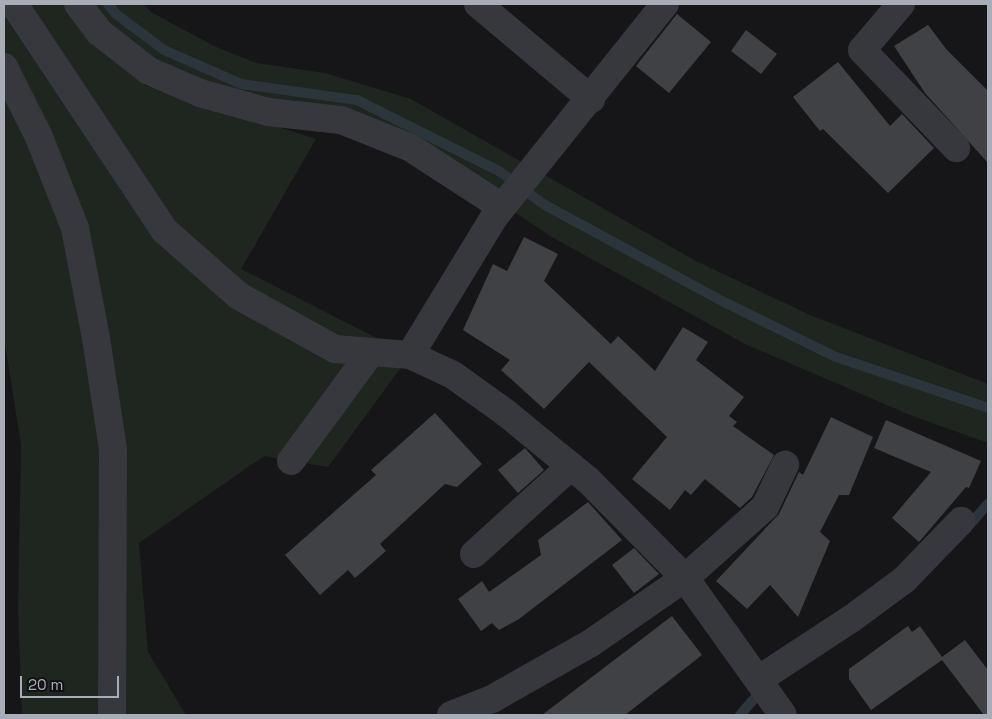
<!DOCTYPE html>
<style>
body{margin:0}
#map{position:relative;width:992px;height:719px;overflow:hidden;background:#161618;font-family:"Space Grotesk",sans-serif}
div>[style]{position:absolute}
.green>*{inset:0;background:#1e261f}
.stream>*{height:10px;margin:-5px;padding:0 5px;transform-origin:5px;border-radius:5px;background:#2c353c}
.building>*{inset:0;background:#404145}
.minor>*{height:28px;margin:-14px;padding:0 14px;transform-origin:14px;border-radius:14px;background:#37383d}
span{translate:-50% -50%;white-space:nowrap;text-align:center;line-height:1.15;-webkit-text-stroke:4px #111113;paint-order:stroke}
.frame{position:absolute;inset:0;border:5px solid #a8adb8;pointer-events:none}
.scale{position:absolute;left:20px;top:676px;width:99px;height:22px;box-sizing:border-box;border:2px solid #a8adb8;border-top:0;padding-left:6px;font-size:15px;line-height:18px;white-space:nowrap;color:#a8adb8;-webkit-text-stroke:4px #111113;paint-order:stroke}
</style>
<div id="map">
<div class="green">
<div style="clip-path:polygon(4px 4px,144px 4px,151px 12px,214px 46px,256px 63px,325px 73px,411px 99px,696px 261px,810px 315px,988px 384px,988px 443px,910px 415px,745px 344px,550px 236px,415px 144px,224px 100px,105px 38px,144px 85px,316px 139px,241px 269px,410px 355px,328px 467px,264px 456px,139px 543px,148px 652px,186px 715px,22px 715px,18px 609px,21px 445px,4px 337px)"></div>
</div>
<div class="stream">
<div style="left:108px;top:4px;width:13px;rotate:51deg"></div>
<div style="left:116px;top:14px;width:60px;rotate:36.9deg"></div>
<div style="left:164px;top:50px;width:84px;rotate:23.8deg"></div>
<div style="left:241px;top:84px;width:117px;rotate:7.9deg"></div>
<div style="left:357px;top:100px;width:159px;rotate:26.6deg"></div>
<div style="left:499px;top:171px;width:57px;rotate:36.5deg"></div>
<div style="left:545px;top:205px;width:199px;rotate:28.5deg"></div>
<div style="left:720px;top:300px;width:129px;rotate:26.2deg"></div>
<div style="left:836px;top:357px;width:160px;rotate:18.5deg"></div>
<div style="left:966px;top:529px;width:33px;rotate:-49deg"></div>
<div style="left:740px;top:715px;width:21px;rotate:-49deg"></div>
</div>
<div class="building">
<div style="clip-path:polygon(677px 14px,711px 42px,669px 93px,636px 66px)"></div>
<div style="clip-path:polygon(928px 25px,947px 50px,988px 91px,988px 163px,925px 93px,894px 46px)"></div>
<div style="clip-path:polygon(746px 30px,777px 54px,761px 74px,731px 51px)"></div>
<div style="clip-path:polygon(838px 62px,890px 126px,902px 114px,934px 148px,888px 193px,823px 129px,820px 131px,793px 97px)"></div>
<div style="clip-path:polygon(524px 237px,558px 254px,544px 281px,611px 344px,618px 336px,655px 371px,683px 327px,708px 342px,696px 360px,744px 397px,729px 416px,737px 422px,733px 426px,774px 455px,752px 497px,740px 508px,705px 479px,691px 495px,685px 490px,670px 510px,632px 479px,667px 437px,589px 362px,544px 409px,501px 370px,510px 360px,463px 330px,493px 264px,507px 271px)"></div>
<div style="clip-path:polygon(435px 413px,482px 464px,457px 487px,445px 484px,380px 544px,386px 551px,355px 578px,348px 570px,320px 595px,285px 555px,376px 475px,371px 470px)"></div>
<div style="clip-path:polygon(831px 417px,873px 437px,849px 495px,839px 495px,820px 532px,830px 541px,798px 617px,770px 585px,747px 609px,716px 581px,779px 514px,799px 472px,803px 475px)"></div>
<div style="clip-path:polygon(886px 420px,981px 461px,969px 488px,966px 487px,919px 542px,892px 518px,931px 472px,874px 448px)"></div>
<div style="clip-path:polygon(525px 448px,544px 470px,518px 493px,498px 470px)"></div>
<div style="clip-path:polygon(588px 502px,622px 540px,519px 619px,499px 630px,492px 623px,481px 631px,458px 599px,482px 581px,489px 592px,541px 555px,538px 540px)"></div>
<div style="clip-path:polygon(634px 548px,659px 574px,634px 593px,612px 565px)"></div>
<div style="clip-path:polygon(672px 616px,702px 655px,625px 715px,542px 715px)"></div>
<div style="clip-path:polygon(908px 626px,912px 632px,920px 626px,942px 657px,965px 640px,988px 670px,988px 715px,984px 715px,942px 660px,871px 710px,849px 679px,849px 669px)"></div>
</div>
<div class="minor">
<div style="left:11px;top:4px;width:6px;rotate:31deg"></div>
<div style="left:16px;top:7px;width:269px;rotate:56.4deg"></div>
<div style="left:165px;top:231px;width:98px;rotate:41.3deg"></div>
<div style="left:239px;top:296px;width:110px;rotate:28.9deg"></div>
<div style="left:335px;top:349px;width:75px;rotate:4.6deg"></div>
<div style="left:410px;top:355px;width:47px;rotate:24.9deg"></div>
<div style="left:453px;top:375px;width:65px;rotate:35.6deg"></div>
<div style="left:506px;top:413px;width:106px;rotate:39.3deg"></div>
<div style="left:588px;top:480px;width:138px;rotate:45.3deg"></div>
<div style="left:685px;top:578px;width:168px;rotate:54.4deg"></div>
<div style="left:78px;top:4px;width:35px;rotate:53deg"></div>
<div style="left:99px;top:32px;width:63px;rotate:38deg"></div>
<div style="left:149px;top:71px;width:56px;rotate:23.3deg"></div>
<div style="left:200px;top:93px;width:71px;rotate:15.6deg"></div>
<div style="left:268px;top:112px;width:73px;rotate:6.3deg"></div>
<div style="left:341px;top:120px;width:75px;rotate:21.8deg"></div>
<div style="left:411px;top:148px;width:108px;rotate:33deg"></div>
<div style="left:478px;top:4px;width:148px;rotate:40.1deg"></div>
<div style="left:901px;top:4px;width:60px;rotate:130.3deg"></div>
<div style="left:862px;top:50px;width:136px;rotate:46.2deg"></div>
<div style="left:4px;top:67px;width:78px;rotate:63.4deg"></div>
<div style="left:39px;top:137px;width:98px;rotate:68.4deg"></div>
<div style="left:75px;top:228px;width:112px;rotate:79.2deg"></div>
<div style="left:96px;top:338px;width:112px;rotate:81.3deg"></div>
<div style="left:113px;top:449px;width:266px;rotate:90.2deg"></div>
<div style="left:410px;top:355px;width:163px;rotate:-58.6deg"></div>
<div style="left:495px;top:216px;width:272px;rotate:-51.3deg"></div>
<div style="left:291px;top:461px;width:135px;rotate:-53.7deg"></div>
<div style="left:474px;top:554px;width:131px;rotate:-42.2deg"></div>
<div style="left:758px;top:680px;width:111px;rotate:-33.3deg"></div>
<div style="left:851px;top:619px;width:67px;rotate:-36.5deg"></div>
<div style="left:905px;top:579px;width:81px;rotate:-46deg"></div>
<div style="left:451px;top:715px;width:44px;rotate:-21.3deg"></div>
<div style="left:492px;top:699px;width:114px;rotate:-29.5deg"></div>
<div style="left:591px;top:643px;width:114px;rotate:-34.7deg"></div>
<div style="left:685px;top:578px;width:107px;rotate:-41.6deg"></div>
<div style="left:765px;top:507px;width:47px;rotate:-64.5deg"></div>
</div>
<div class="frame"></div>
<div class="scale">20 m</div>
</div>
